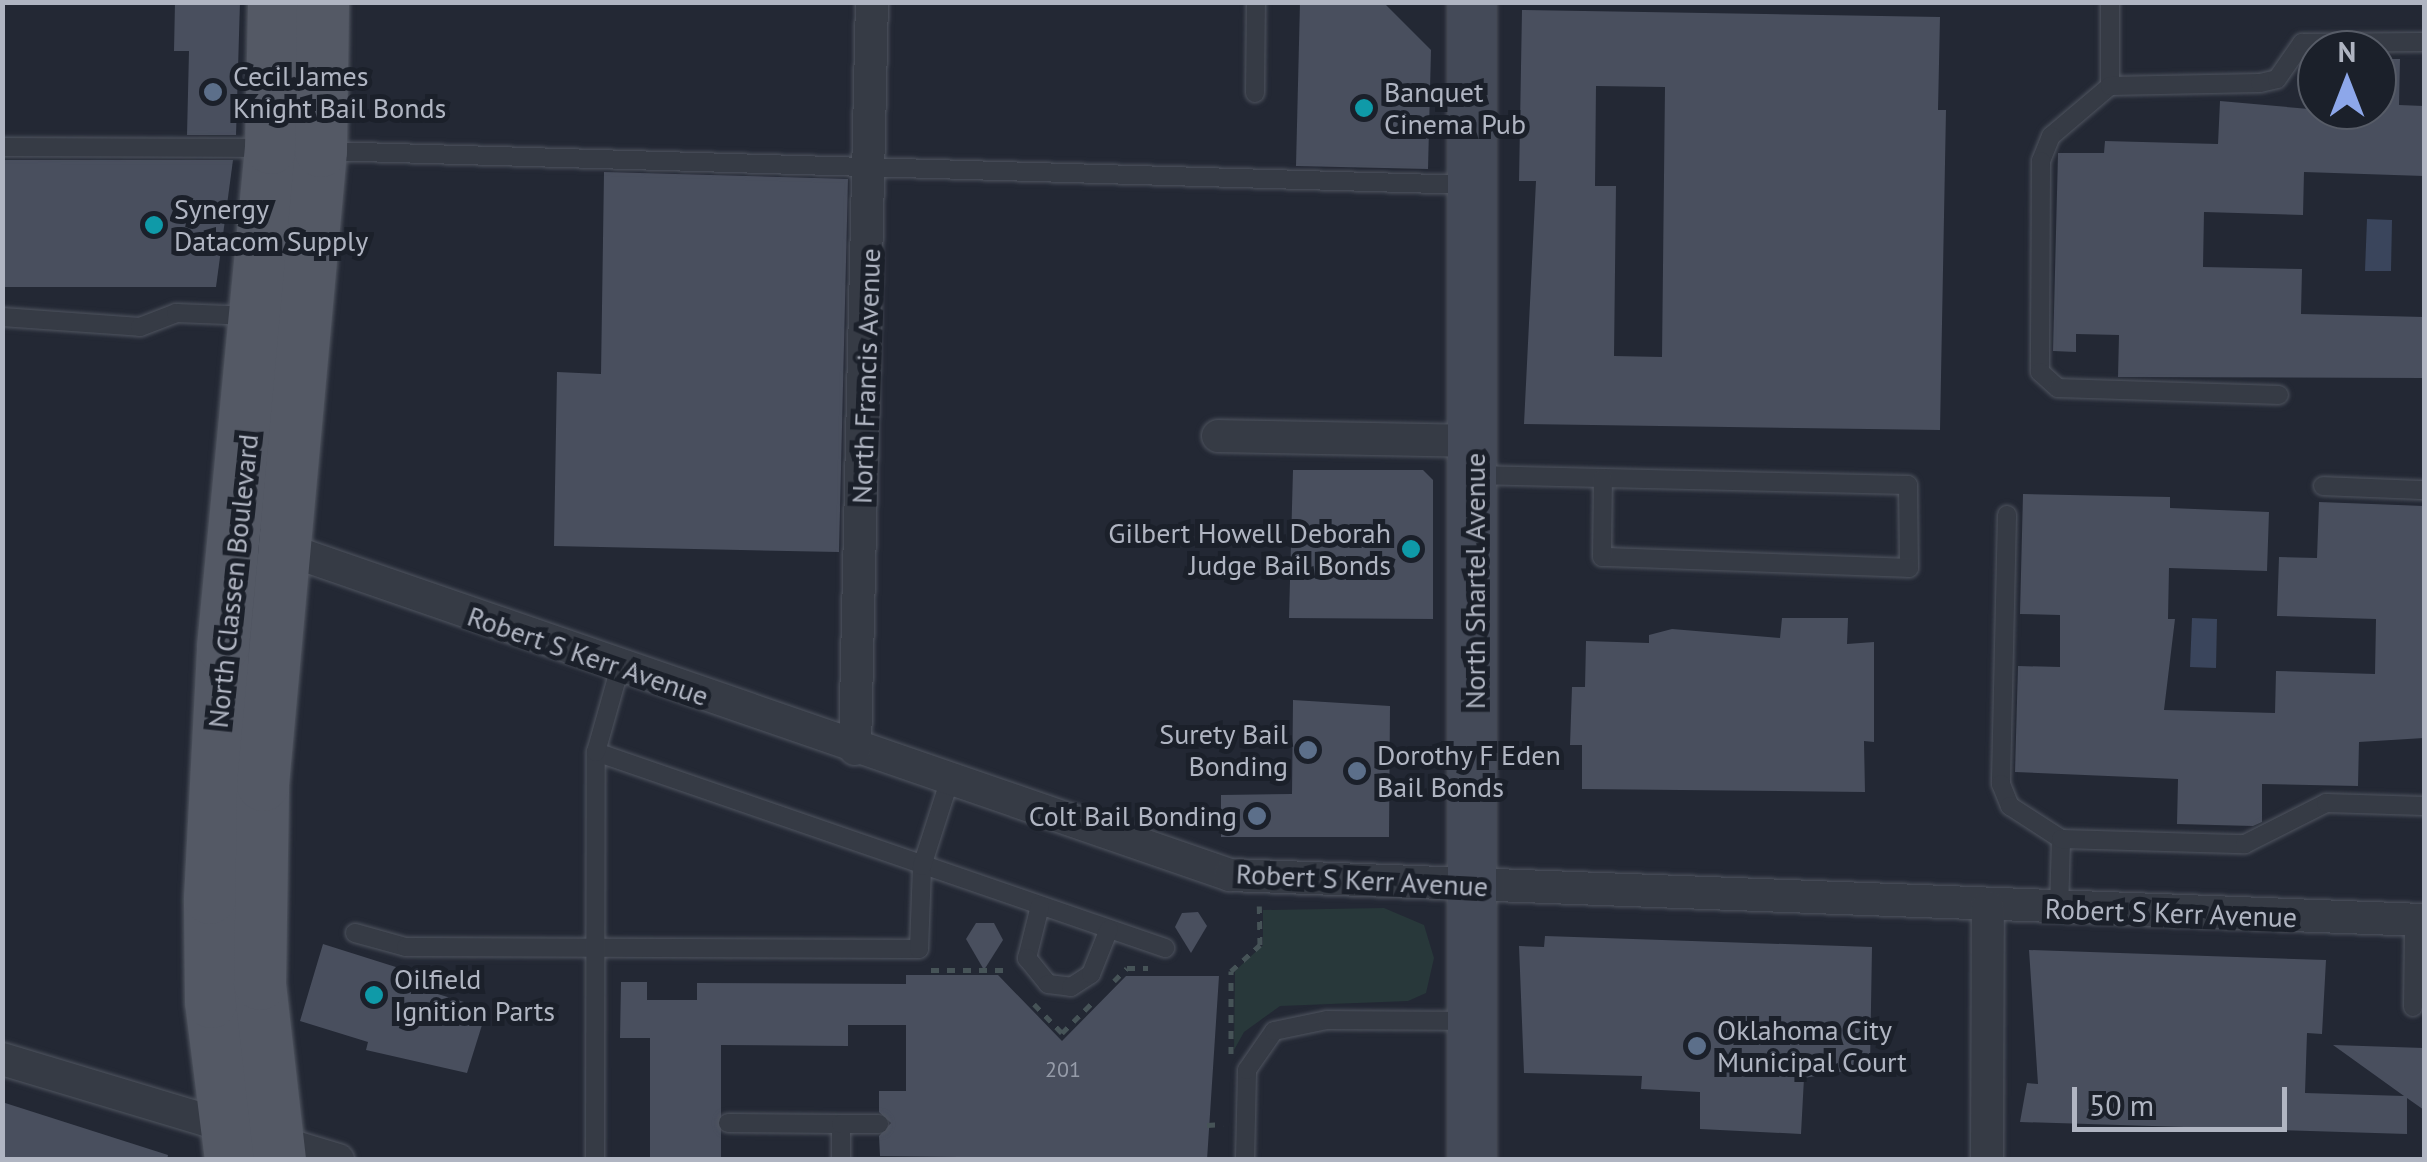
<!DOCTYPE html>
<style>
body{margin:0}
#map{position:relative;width:2427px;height:1162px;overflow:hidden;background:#232834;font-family:"PT Sans",sans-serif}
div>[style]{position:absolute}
.green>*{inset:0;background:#28383a}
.water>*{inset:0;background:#3a455c}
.building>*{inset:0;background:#494f5e}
.path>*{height:5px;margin-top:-2.5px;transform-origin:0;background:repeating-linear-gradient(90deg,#465357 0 8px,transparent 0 16px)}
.roads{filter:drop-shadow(0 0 2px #505560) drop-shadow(0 0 2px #505560)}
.lane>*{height:18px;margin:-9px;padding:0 9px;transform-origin:9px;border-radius:9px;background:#363b45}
.street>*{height:32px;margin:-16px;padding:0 16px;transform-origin:16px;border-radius:16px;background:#363b45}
.secondary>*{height:48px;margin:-24px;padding:0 24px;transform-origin:24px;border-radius:24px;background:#444a58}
.primary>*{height:52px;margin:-26px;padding:0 26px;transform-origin:26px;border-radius:26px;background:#545965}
.dots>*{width:28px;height:28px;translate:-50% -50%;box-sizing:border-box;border:5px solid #1b202a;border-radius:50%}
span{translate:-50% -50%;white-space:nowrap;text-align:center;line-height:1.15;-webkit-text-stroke:10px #1b202a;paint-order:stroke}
.number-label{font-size:22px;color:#969ca9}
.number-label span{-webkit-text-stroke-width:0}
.poi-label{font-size:28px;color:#b0b5c2}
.left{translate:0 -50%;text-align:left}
.right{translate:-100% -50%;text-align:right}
.street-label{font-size:28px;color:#b0b5c2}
.frame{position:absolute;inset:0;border:5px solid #b0b5c2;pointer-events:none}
.north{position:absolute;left:2297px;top:30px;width:100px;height:100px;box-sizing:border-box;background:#1b202a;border:2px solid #575c67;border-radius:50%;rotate:0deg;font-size:28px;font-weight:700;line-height:40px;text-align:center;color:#b0b5c2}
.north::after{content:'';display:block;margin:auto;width:35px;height:45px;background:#8da7ea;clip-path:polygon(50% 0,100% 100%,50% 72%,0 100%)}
.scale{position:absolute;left:2072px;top:1087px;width:215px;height:45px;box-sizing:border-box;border:5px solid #b0b5c2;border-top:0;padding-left:12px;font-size:30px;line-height:35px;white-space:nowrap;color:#b0b5c2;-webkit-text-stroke:8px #1b202a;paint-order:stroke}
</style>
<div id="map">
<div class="green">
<div style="clip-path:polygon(1384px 908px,1424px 925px,1434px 958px,1426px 993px,1408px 1001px,1280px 1006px,1244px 1032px,1234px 1050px,1235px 971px,1263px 945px,1263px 910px)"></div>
</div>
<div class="water">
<div style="clip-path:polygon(2367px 219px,2392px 220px,2391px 271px,2365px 271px)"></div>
<div style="clip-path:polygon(2192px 618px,2217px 619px,2216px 668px,2190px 667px)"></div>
</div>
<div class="building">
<div style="clip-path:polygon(175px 2px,240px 2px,236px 135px,187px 135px,189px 51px,174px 51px)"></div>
<div style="clip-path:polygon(1300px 2px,1383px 2px,1431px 50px,1428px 169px,1296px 166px)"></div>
<div style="clip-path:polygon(evenodd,1522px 10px,1940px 17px,1938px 110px,1946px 110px,1940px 430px,1524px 424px,1536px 181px,1519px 181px,1522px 10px,1596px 86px,1665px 87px,1662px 357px,1614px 356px,1616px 186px,1595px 186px,1596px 86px)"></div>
<div style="clip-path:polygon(2377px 59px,2400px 59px,2399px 105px,2424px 106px,2424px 176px,2304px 172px,2303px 215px,2204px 212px,2203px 267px,2302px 269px,2301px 314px,2424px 317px,2424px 378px,2118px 377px,2119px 335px,2076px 334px,2076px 352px,2053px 351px,2058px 153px,2104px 153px,2105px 141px,2218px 144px,2220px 101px,2377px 115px)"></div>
<div style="clip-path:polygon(2px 160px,233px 160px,216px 287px,2px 287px)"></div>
<div style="clip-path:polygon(604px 172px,848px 179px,839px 552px,554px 546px,557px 372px,601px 374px)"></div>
<div style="clip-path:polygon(1293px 470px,1423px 470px,1433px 480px,1433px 619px,1289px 618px)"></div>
<div style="clip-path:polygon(2023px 494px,2170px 497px,2170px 508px,2269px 512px,2267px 571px,2169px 568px,2168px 619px,2175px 619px,2164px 710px,2275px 713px,2276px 671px,2375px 674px,2376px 619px,2277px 616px,2279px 557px,2317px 558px,2319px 502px,2424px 506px,2424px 738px,2359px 742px,2358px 786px,2262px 784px,2262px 822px,2253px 826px,2177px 824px,2178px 779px,2015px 772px,2018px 666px,2060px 667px,2060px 615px,2020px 614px)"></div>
<div style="clip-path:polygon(1782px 618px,1848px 618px,1847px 644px,1874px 642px,1874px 742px,1864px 741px,1865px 792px,1582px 789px,1582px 745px,1570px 745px,1572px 687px,1585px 687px,1586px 641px,1649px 643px,1649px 635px,1672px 629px,1780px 638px)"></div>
<div style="clip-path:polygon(1293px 700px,1390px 706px,1389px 837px,1221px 837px,1221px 795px,1292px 794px)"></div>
<div style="clip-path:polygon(1198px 912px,1207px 926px,1191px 953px,1175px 927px,1182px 913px)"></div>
<div style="clip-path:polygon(976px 923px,994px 923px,1003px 940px,984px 970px,966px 939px)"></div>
<div style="clip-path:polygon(1545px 936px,1872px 947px,1870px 1067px,1804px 1078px,1801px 1134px,1700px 1129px,1700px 1092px,1641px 1089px,1642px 1076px,1524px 1073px,1519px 946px,1544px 947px)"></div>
<div style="clip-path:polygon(323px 944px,399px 968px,395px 981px,487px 1009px,467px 1073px,366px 1050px,368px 1042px,300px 1021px)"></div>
<div style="clip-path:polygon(2029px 950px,2326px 960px,2322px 1034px,2307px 1033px,2305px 1093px,2404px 1096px,2333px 1045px,2424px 1048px,2424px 1110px,2407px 1098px,2407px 1134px,2020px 1122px,2027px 1083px,2038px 1084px)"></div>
<div style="clip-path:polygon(906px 975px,998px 975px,1062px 1041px,1126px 976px,1219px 976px,1207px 1160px,880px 1156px,879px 1136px,891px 1123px,879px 1112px,879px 1091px,906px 1091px,906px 1025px,848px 1025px,848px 1046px,721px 1045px,721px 1158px,650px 1158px,650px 1038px,620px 1038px,621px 982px,647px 982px,647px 1000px,697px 1000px,697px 983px,906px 984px)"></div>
<div style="clip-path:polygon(2px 1102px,168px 1155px,167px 1160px,2px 1160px)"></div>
</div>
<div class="path">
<div style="left:931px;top:970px;width:77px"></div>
<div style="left:1114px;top:981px;width:18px;rotate:-45deg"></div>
<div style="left:1127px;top:968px;width:21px"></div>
<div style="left:1034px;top:1004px;width:40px;rotate:46deg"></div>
<div style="left:1062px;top:1033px;width:42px;rotate:-45deg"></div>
<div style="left:1231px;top:1054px;width:83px;rotate:-90deg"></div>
<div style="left:1231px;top:971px;width:39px;rotate:-42deg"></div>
<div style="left:1260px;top:945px;width:39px;rotate:-91deg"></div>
<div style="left:1207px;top:1125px;width:16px;rotate:-4deg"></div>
</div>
<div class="roads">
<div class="lane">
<div style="left:2110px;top:2px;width:84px;rotate:90deg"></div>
<div style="left:2110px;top:86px;width:77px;rotate:139.7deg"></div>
<div style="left:2051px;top:136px;width:27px;rotate:112deg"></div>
<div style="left:2041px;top:161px;width:211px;rotate:90.3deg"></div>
<div style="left:2040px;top:372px;width:24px;rotate:42deg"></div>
<div style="left:2058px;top:388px;width:221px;rotate:1.8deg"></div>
<div style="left:2110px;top:86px;width:150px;rotate:-1.1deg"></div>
<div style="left:2260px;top:83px;width:17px;rotate:-13deg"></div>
<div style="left:2277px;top:79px;width:44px;rotate:-55.2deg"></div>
<div style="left:2302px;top:43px;width:122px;rotate:-0.5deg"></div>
<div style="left:1255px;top:93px;width:91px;rotate:-89.4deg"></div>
<div style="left:2px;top:147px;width:265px;rotate:0.2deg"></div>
<div style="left:326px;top:151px;width:1145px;rotate:1.7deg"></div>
<div style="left:2px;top:317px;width:138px;rotate:4.1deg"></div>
<div style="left:140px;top:327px;width:39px;rotate:-21deg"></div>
<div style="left:176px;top:313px;width:76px;rotate:2.3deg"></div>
<div style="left:1474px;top:475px;width:129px;rotate:1.3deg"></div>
<div style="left:1603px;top:478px;width:305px;rotate:1.3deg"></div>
<div style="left:1908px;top:485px;width:83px;rotate:89.3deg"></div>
<div style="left:1909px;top:568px;width:307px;rotate:-177.9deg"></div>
<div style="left:1602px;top:557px;width:79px;rotate:-89.3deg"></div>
<div style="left:2323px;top:486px;width:101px;rotate:2.3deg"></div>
<div style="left:2007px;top:515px;width:269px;rotate:91.3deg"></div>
<div style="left:2001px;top:784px;width:24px;rotate:68deg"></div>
<div style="left:2010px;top:806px;width:61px;rotate:32.9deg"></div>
<div style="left:2061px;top:839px;width:70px;rotate:91.6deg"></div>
<div style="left:596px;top:752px;width:602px;rotate:19.01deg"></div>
<div style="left:2061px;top:839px;width:184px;rotate:1.6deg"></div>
<div style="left:2245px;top:844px;width:91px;rotate:-26.8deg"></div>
<div style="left:2326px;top:803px;width:98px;rotate:1.8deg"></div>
<div style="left:1040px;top:906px;width:54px;rotate:104deg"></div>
<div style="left:1027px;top:958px;width:33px;rotate:51deg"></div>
<div style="left:1048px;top:984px;width:23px;rotate:7deg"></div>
<div style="left:1071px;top:987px;width:24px;rotate:-33deg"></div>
<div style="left:1091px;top:974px;width:48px;rotate:-68.2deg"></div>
<div style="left:355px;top:933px;width:53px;rotate:15.4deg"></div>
<div style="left:406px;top:947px;width:513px;rotate:0.22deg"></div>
<div style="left:919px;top:949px;width:83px;rotate:-87.9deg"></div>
<div style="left:922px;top:866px;width:88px;rotate:-72.2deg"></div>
<div style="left:2413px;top:1007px;width:87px;rotate:-89.3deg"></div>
<div style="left:728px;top:1123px;width:113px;rotate:0.5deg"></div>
<div style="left:595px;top:1160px;width:408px;rotate:-89.9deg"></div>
<div style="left:596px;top:752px;width:88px;rotate:-74.2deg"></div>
<div style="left:841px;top:1160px;width:36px;rotate:-90deg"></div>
<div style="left:841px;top:1124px;width:38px"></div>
<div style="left:1245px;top:1160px;width:90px;rotate:-88.7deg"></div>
<div style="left:1247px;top:1070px;width:47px;rotate:-55.3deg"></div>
<div style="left:1274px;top:1031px;width:54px;rotate:-11.7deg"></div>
<div style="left:1327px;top:1020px;width:145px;rotate:0.4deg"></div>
</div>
<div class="street">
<div style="left:1218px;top:436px;width:257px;rotate:1.1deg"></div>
<div style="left:268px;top:543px;width:1018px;rotate:19.04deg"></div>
<div style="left:1230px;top:875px;width:1195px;rotate:2.16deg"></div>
<div style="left:855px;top:749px;width:747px;rotate:-88.7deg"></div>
<div style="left:2px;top:1059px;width:351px;rotate:16.7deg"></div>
<div style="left:1987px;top:1160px;width:253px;rotate:-89.8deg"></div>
</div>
<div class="secondary">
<div style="left:1472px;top:2px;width:1158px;rotate:90deg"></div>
</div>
<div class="primary">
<div style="left:231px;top:1160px;width:159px;rotate:-97.2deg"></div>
<div style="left:211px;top:1002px;width:104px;rotate:-90.6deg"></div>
<div style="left:210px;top:898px;width:251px;rotate:-87deg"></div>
<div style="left:223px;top:647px;width:501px;rotate:-84.51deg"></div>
<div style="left:271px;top:148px;width:146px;rotate:-88.8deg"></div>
<div style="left:280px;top:1160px;width:177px;rotate:-96.5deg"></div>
<div style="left:260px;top:984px;width:199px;rotate:-89.1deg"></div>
<div style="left:263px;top:785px;width:637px;rotate:-84.77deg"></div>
<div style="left:321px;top:151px;width:149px;rotate:-89.2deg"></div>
</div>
</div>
<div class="dots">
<div style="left:213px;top:92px;background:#5c6f8a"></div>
<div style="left:1364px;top:108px;background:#0f9aa8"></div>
<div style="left:154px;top:225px;background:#0f9aa8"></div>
<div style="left:1411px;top:549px;background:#0f9aa8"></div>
<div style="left:1308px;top:750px;background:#5c6f8a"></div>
<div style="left:1357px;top:771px;background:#5c6f8a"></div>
<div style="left:1257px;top:816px;background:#5c6f8a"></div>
<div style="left:374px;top:995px;background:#0f9aa8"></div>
<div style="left:1697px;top:1046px;background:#5c6f8a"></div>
</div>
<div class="number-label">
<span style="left:1063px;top:1070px">201</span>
</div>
<div class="poi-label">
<span class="left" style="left:233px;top:92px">Cecil James<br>Knight Bail Bonds</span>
<span class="left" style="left:1384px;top:108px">Banquet<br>Cinema Pub</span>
<span class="left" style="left:174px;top:225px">Synergy<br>Datacom Supply</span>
<span class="right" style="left:1391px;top:549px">Gilbert Howell Deborah<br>Judge Bail Bonds</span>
<span class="right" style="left:1288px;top:750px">Surety Bail<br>Bonding</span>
<span class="left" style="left:1377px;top:771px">Dorothy F Eden<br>Bail Bonds</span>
<span class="right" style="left:1237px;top:816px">Colt Bail Bonding</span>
<span class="left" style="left:394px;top:995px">Oilfield<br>Ignition Parts</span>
<span class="left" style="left:1717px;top:1046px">Oklahoma City<br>Municipal Court</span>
</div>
<div class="street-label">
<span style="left:866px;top:376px;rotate:-88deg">North Francis Avenue</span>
<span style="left:233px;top:581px;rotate:-84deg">North Classen Boulevard</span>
<span style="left:1475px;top:581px;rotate:-90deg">North Shartel Avenue</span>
<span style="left:588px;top:656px;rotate:19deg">Robert S Kerr Avenue</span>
<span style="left:1362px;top:880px;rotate:3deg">Robert S Kerr Avenue</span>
<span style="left:2171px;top:913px;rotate:2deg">Robert S Kerr Avenue</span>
</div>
<div class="frame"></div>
<div class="north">N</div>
<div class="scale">50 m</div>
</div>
